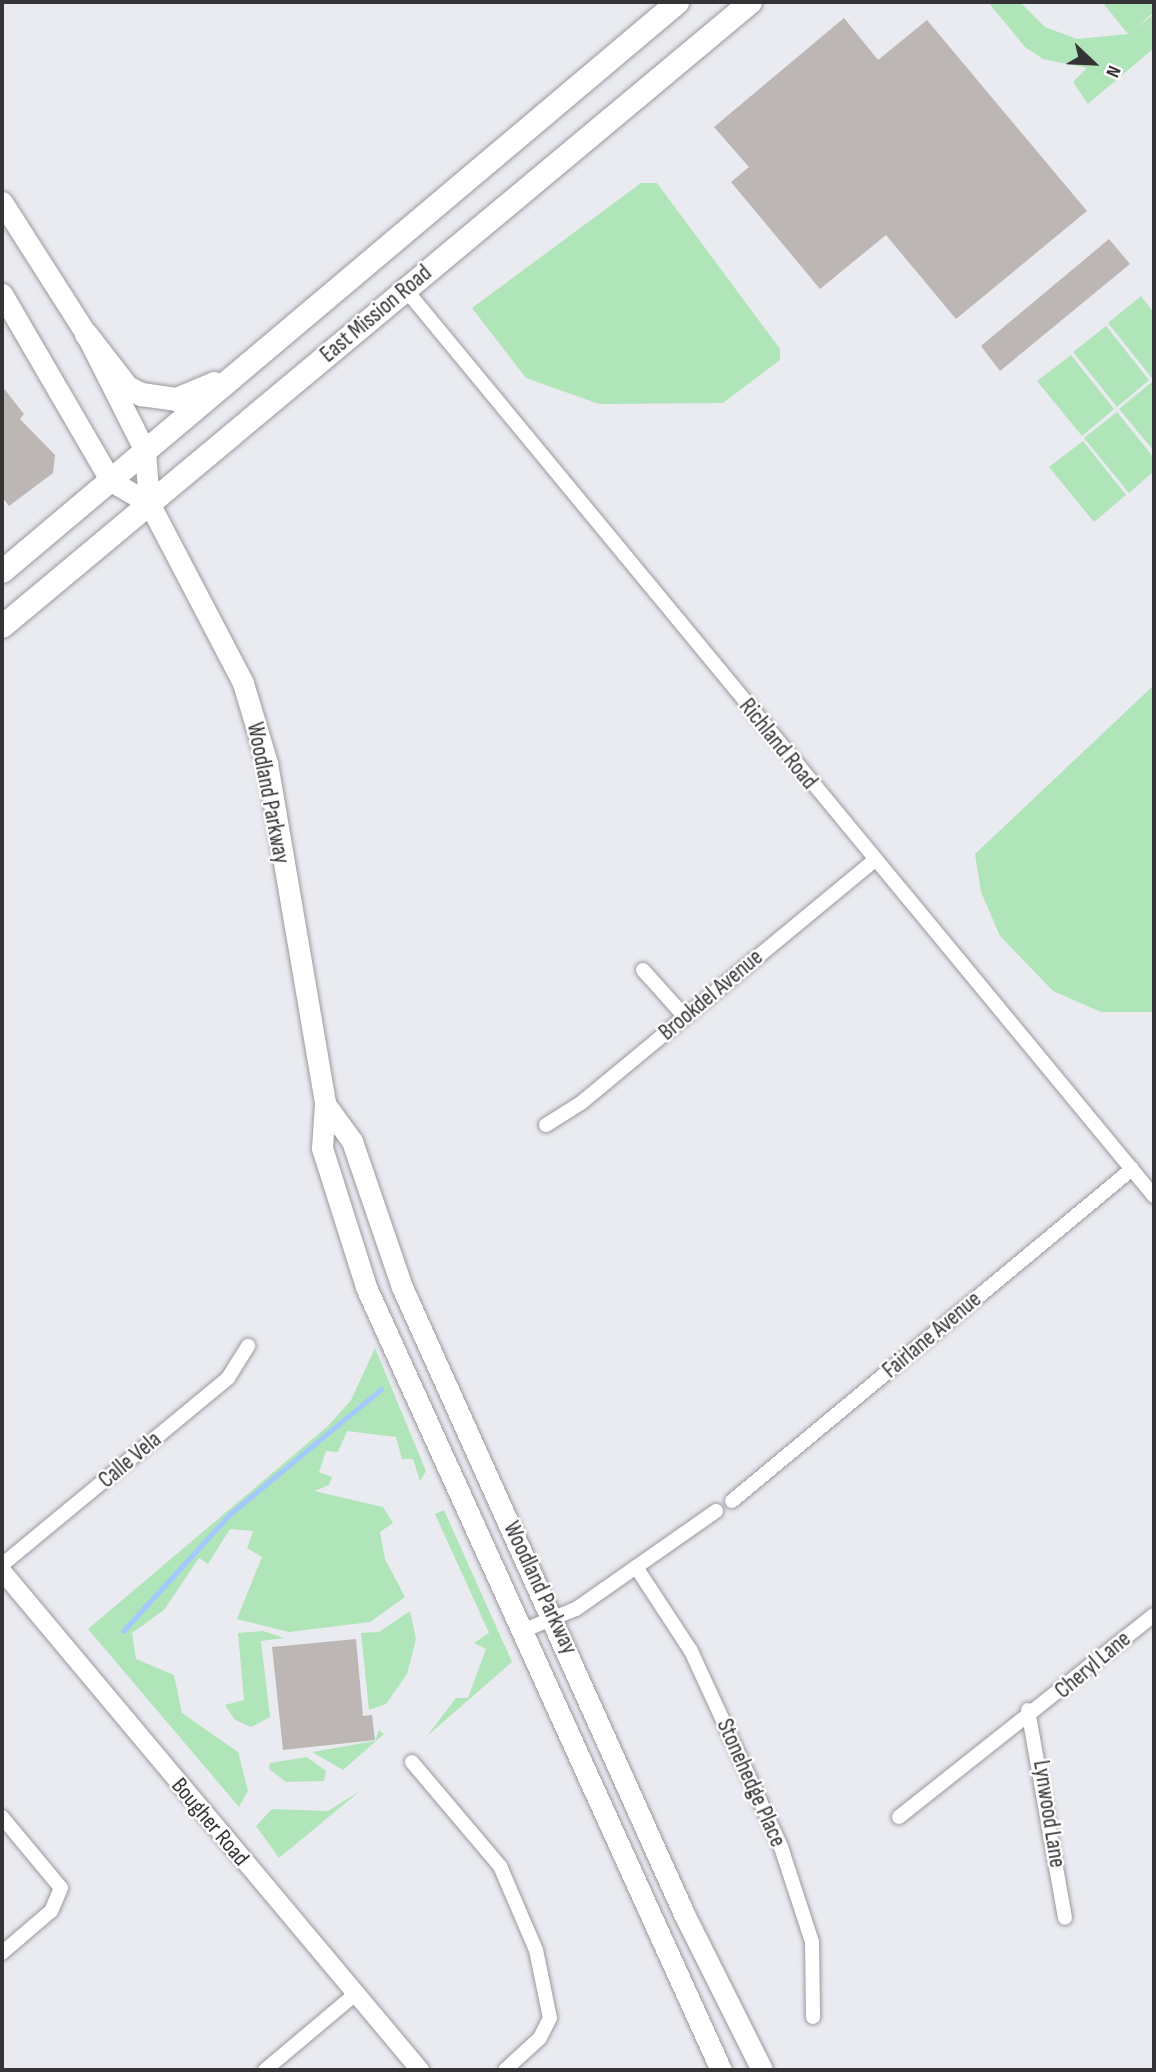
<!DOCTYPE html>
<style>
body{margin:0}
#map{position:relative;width:1156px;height:2072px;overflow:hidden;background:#eaebf0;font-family:"Sofia Sans Condensed",sans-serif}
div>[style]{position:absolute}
.green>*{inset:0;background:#b0e4b9}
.stream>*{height:5px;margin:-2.5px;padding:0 2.5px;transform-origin:2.5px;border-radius:2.5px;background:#a3c9fe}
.building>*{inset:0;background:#bcb6b4}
.roads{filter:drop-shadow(0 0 2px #99999e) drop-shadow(0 0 2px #99999e)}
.minor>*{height:14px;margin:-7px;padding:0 7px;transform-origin:7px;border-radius:7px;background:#fff}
.tertiary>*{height:18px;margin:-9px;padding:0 9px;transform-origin:9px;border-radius:9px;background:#fff}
.secondary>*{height:21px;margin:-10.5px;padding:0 10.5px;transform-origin:10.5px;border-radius:10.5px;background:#fff}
.primary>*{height:23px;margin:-11.5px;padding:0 11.5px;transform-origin:11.5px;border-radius:11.5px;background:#fff}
span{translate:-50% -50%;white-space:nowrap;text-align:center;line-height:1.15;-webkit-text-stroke:5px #fff;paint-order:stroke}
.street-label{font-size:23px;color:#343436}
.frame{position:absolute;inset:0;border:4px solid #343436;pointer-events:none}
.north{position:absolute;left:1058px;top:28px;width:70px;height:70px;-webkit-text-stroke:5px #fff;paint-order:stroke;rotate:113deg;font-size:19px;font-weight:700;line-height:28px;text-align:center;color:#343436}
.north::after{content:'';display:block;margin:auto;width:24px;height:32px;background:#343436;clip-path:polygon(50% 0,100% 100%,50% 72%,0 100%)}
</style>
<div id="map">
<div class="green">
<div style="clip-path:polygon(988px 2px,1020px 2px,1045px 27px,1077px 39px,1128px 34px,1102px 2px,1154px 2px,1154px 12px,1133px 30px,1154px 14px,1154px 48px,1088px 104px,1073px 82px,1087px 68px,1043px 59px,1025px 47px)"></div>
<div style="clip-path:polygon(641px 183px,657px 183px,780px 349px,780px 360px,723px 403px,599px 404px,526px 378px,472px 308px)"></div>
<div style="clip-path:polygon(1141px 296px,1154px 313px,1152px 378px,1108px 323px)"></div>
<div style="clip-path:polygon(1106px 326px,1149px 380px,1117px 407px,1073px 352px)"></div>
<div style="clip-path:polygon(1071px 355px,1114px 409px,1082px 436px,1037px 381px)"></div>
<div style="clip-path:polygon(1152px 382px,1154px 385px,1154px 451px,1119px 409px)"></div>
<div style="clip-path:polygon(1117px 412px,1154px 458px,1154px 471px,1129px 493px,1084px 438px)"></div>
<div style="clip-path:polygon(1083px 441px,1126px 495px,1094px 522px,1049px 467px)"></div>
<div style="clip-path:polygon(1154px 685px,1154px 1012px,1101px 1012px,1053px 991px,1000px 936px,981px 892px,975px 854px)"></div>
<div style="clip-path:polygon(375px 1348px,426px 1471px,420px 1481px,413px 1459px,402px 1459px,396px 1437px,347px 1431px,338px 1452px,326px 1451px,319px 1472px,332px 1477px,329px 1485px,314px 1491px,383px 1507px,393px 1523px,380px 1532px,385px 1559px,405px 1597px,370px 1622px,289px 1632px,237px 1619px,262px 1557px,247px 1548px,253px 1531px,230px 1529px,208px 1564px,199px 1558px,164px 1610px,132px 1633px,136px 1659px,174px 1675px,182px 1713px,238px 1752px,248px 1791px,239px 1807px,88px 1629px,328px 1426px,351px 1400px)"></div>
<div style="clip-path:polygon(444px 1510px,512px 1662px,427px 1736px,456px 1698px,468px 1698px,486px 1649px,474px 1643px,489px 1633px,435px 1514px)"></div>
<div style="clip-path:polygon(410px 1611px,416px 1639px,407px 1674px,386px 1704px,369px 1710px,361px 1633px,379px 1632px)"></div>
<div style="clip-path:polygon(263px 1631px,284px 1638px,261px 1641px,270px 1717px,251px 1727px,235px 1720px,225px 1705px,244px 1700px,238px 1633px)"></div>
<div style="clip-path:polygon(379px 1730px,384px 1734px,343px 1770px,312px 1752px,375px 1741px)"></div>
<div style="clip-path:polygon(307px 1757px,326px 1771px,324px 1781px,286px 1782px,269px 1769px,270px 1763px)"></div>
<div style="clip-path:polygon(360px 1791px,279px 1858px,256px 1826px,272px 1809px,328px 1811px)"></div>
</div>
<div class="stream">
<div style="left:123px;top:1631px;width:159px;rotate:-47.6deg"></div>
<div style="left:230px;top:1514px;width:196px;rotate:-39.6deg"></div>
</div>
<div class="building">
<div style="clip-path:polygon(844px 18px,878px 60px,927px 20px,1087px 211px,956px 319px,886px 235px,820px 289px,731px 182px,749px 167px,714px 127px)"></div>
<div style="clip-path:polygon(1109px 239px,1130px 264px,1000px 371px,981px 346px)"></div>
<div style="clip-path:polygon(2px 386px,24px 414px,20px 419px,55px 455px,53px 473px,9px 506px,2px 497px)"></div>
<div style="clip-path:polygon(356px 1639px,363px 1716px,372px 1715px,375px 1740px,283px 1750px,272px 1647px)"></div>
</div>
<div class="roads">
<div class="minor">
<div style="left:406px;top:290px;width:1175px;rotate:50.46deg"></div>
<div style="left:643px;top:970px;width:63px;rotate:48.2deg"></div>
<div style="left:546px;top:1125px;width:41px;rotate:-32.2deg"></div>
<div style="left:581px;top:1103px;width:380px;rotate:-39.6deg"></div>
<div style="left:732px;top:1501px;width:520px;rotate:-39.69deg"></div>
<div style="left:2px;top:1565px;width:293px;rotate:-39.6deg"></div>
<div style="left:228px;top:1378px;width:38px;rotate:-58deg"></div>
<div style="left:636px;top:1567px;width:100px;rotate:56.8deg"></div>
<div style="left:691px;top:1651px;width:216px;rotate:65.3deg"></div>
<div style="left:781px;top:1847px;width:100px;rotate:71.9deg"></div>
<div style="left:812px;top:1942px;width:75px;rotate:89.2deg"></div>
<div style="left:522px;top:1631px;width:58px;rotate:-22.2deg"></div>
<div style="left:576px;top:1609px;width:171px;rotate:-35deg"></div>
<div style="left:1028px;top:1710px;width:211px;rotate:79.9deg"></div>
<div style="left:412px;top:1762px;width:136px;rotate:49.8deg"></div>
<div style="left:500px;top:1866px;width:91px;rotate:66.8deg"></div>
<div style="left:536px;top:1950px;width:69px;rotate:78.4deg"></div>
<div style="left:550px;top:2018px;width:22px;rotate:117deg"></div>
<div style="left:540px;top:2038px;width:47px;rotate:137.6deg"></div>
<div style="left:2px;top:1817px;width:92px;rotate:50.3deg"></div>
<div style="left:61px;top:1888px;width:25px;rotate:113deg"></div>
<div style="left:51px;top:1911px;width:65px;rotate:139.4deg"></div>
<div style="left:899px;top:1817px;width:325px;rotate:-38.4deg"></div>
<div style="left:265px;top:2070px;width:116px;rotate:-40.1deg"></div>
</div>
<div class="tertiary">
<div style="left:2px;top:1571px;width:651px;rotate:50.05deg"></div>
</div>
<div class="secondary">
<div style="left:2px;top:202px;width:156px;rotate:57.5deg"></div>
<div style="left:86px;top:334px;width:131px;rotate:63.2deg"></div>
<div style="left:145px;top:451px;width:52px;rotate:85.6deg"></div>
<div style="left:149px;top:503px;width:203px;rotate:62.4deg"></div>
<div style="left:243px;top:683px;width:84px;rotate:73.3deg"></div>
<div style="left:267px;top:763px;width:346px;rotate:80.3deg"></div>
<div style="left:325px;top:1104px;width:44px;rotate:93.9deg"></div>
<div style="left:322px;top:1148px;width:146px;rotate:72.4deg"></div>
<div style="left:366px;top:1287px;width:860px;rotate:65.61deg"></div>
<div style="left:2px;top:294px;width:216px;rotate:59.8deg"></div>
<div style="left:111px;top:481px;width:44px;rotate:30.1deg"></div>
<div style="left:325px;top:1104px;width:46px;rotate:53.9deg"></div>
<div style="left:352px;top:1141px;width:154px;rotate:71.1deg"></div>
<div style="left:402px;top:1287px;width:687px;rotate:65.78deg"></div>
<div style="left:684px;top:1914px;width:174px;rotate:63.4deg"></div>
</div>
<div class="primary">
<div style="left:86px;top:334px;width:67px;rotate:52.3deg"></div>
<div style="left:127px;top:387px;width:16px;rotate:27deg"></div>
<div style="left:141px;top:394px;width:35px;rotate:8deg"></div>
<div style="left:176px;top:399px;width:41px;rotate:-22.8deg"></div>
<div style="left:2px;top:571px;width:883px;rotate:-40.13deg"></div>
<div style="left:2px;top:626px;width:974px;rotate:-39.84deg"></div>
</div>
</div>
<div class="street-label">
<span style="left:376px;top:314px;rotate:-40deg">East Mission Road</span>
<span style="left:778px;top:744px;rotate:51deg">Richland Road</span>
<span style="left:268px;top:793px;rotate:79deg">Woodland Parkway</span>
<span style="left:711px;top:995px;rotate:-40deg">Brookdel Avenue</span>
<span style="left:932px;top:1335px;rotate:-40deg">Fairlane Avenue</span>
<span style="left:130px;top:1460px;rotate:-40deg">Calle Vela</span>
<span style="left:540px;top:1588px;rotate:65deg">Woodland Parkway</span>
<span style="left:1093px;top:1665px;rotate:-40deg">Cheryl Lane</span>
<span style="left:751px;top:1783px;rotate:66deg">Stonehedge Place</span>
<span style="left:1049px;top:1814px;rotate:81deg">Lynwood Lane</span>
<span style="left:210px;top:1822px;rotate:50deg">Bougher Road</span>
</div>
<div class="frame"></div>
<div class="north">N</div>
</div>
